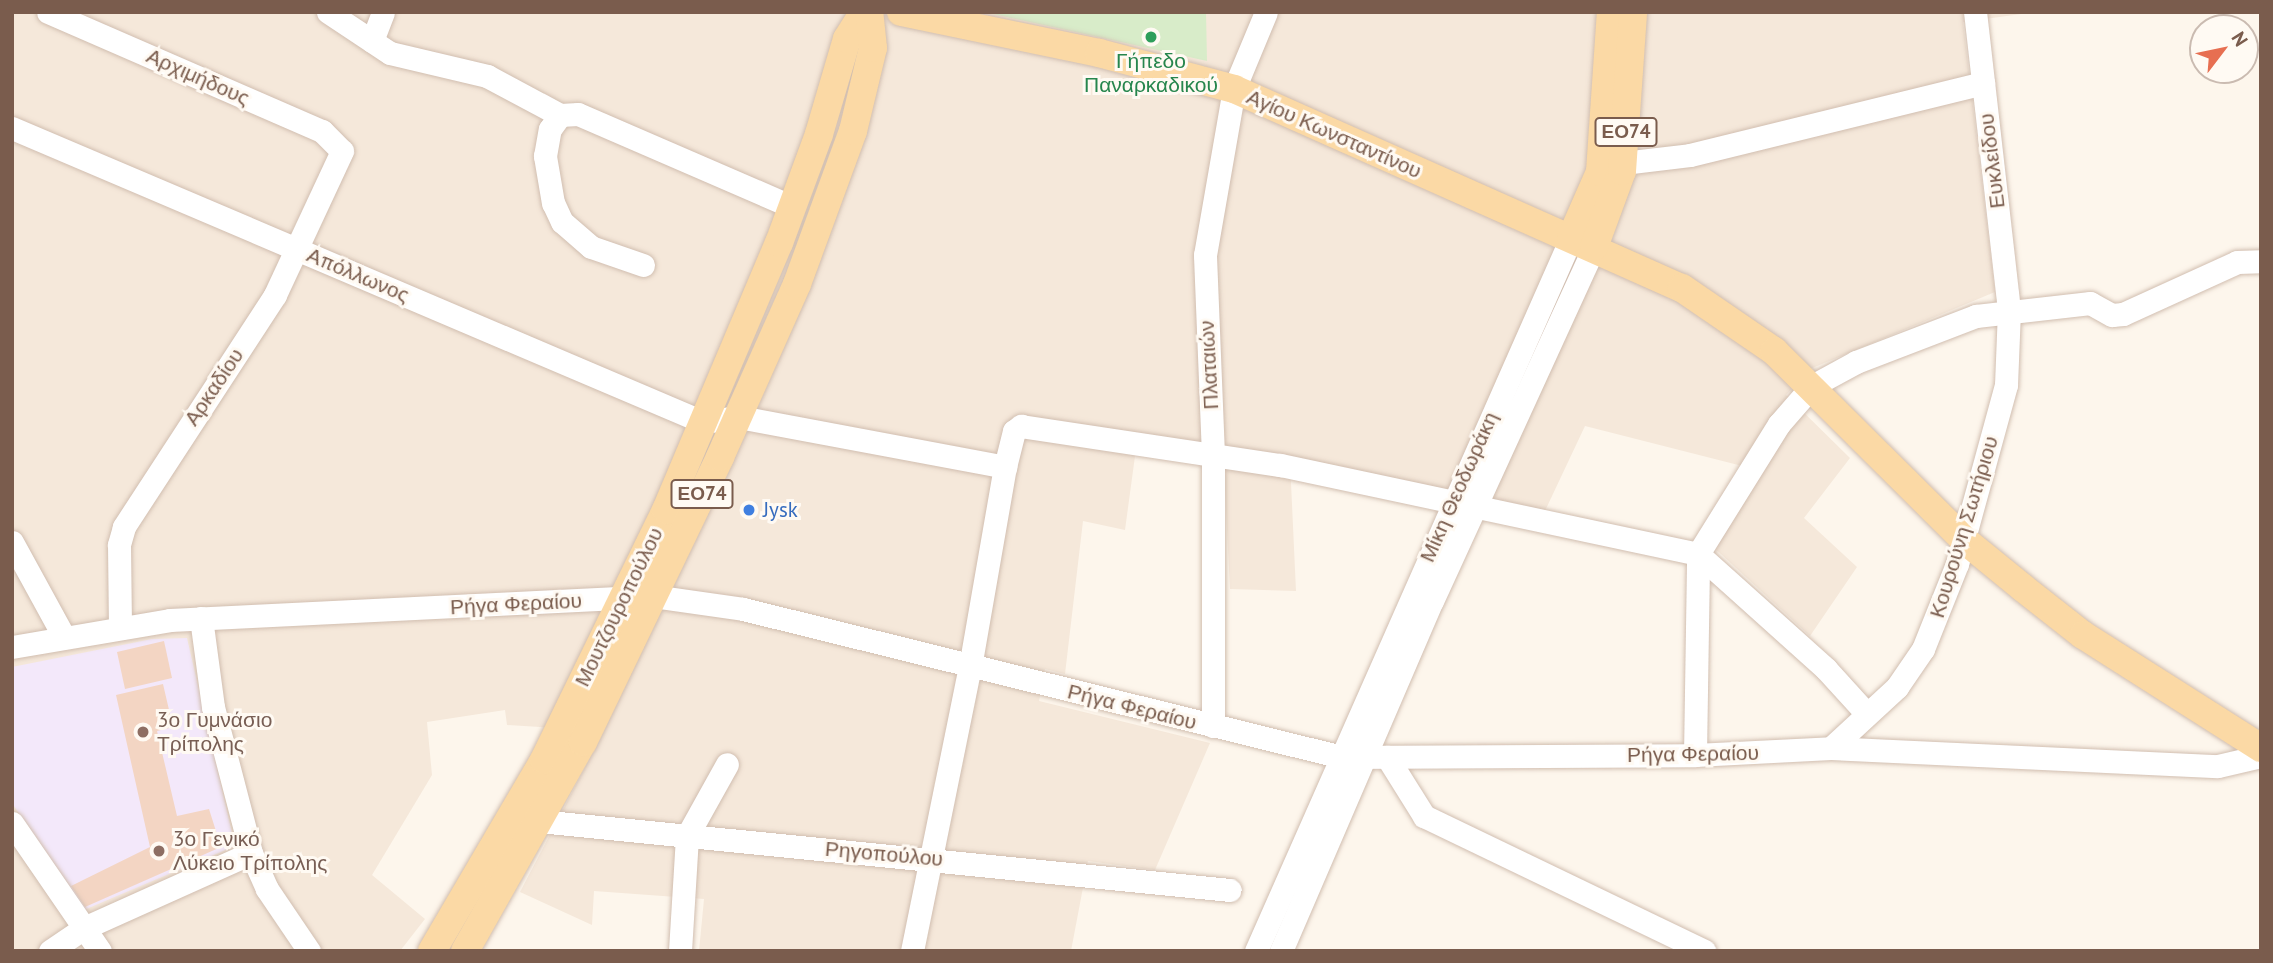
<!DOCTYPE html>
<meta charset="utf-8">
<style>
body{margin:0}
#map{position:relative;width:2273px;height:963px;overflow:hidden;background:#fdf6ec;font-family:"PT Sans",sans-serif}
div>[style]{position:absolute}
.residential>*{inset:0;background:#f5e8da}
.education>*{inset:0;background:#f3e8fa}
.green>*{inset:0;background:#d8ecc9}
.building>*{inset:0;background:#f3d5c3}
.roads{filter:drop-shadow(0 0 2px #d1beb0) drop-shadow(0 0 2px #d1beb0)}
.minor>*{height:23px;margin:-11.5px;padding:0 11.5px;transform-origin:11.5px;border-radius:11.5px;background:#fff}
.major>*{height:28px;margin:-14px;padding:0 14px;transform-origin:14px;border-radius:14px;background:#fbd9a5}
.dots>*{width:19px;height:19px;translate:-50% -50%;box-sizing:border-box;border:4px solid #fffaf3;border-radius:50%}
span{translate:-50% -50%;white-space:nowrap;text-align:center;line-height:1.15;-webkit-text-stroke:6px #fffaf3;paint-order:stroke}
.shield-label span{padding:2px 5px;background:#fffaf3;border:2px solid;border-radius:5px;-webkit-text-stroke-width:0}
.shield-label{font-size:19px;color:#7a5c4d;font-weight:700}
.leisure-label{font-size:21px;color:#27864d}
.street-label{font-size:21px;color:#7a5c4d}
.shop-label{font-size:21px;color:#366cbe}
.left{translate:0 -50%;text-align:left}
.education-label{font-size:21px;color:#785e54}
.frame{position:absolute;inset:0;border:14px solid #7a5c4d;pointer-events:none}
.north{position:absolute;left:2189px;top:14px;width:70px;height:70px;box-sizing:border-box;background:#fffaf3;border:2px solid #cabbb1;border-radius:50%;rotate:58deg;font-size:19px;font-weight:700;line-height:28px;text-align:center;color:#7a5c4d}
.north::after{content:'';display:block;margin:auto;width:24px;height:32px;background:#e76f51;clip-path:polygon(50% 0,100% 100%,50% 72%,0 100%)}
</style>
<div id="map">
<div class="residential">
<div style="clip-path:polygon(12px 12px,2035px 12px,1963px 22px,1995px 292px,1810px 369px,1786px 395px,1850px 458px,1804px 518px,1857px 567px,1810px 636px,1710px 544px,1754px 469px,1585px 426px,1544px 513px,1290px 461px,1296px 591px,1230px 589px,1223px 449px,1138px 434px,1125px 530px,1083px 521px,1065px 674px,1045px 669px,1039px 701px,1210px 743px,1155px 870px,1088px 861px,1071px 951px,699px 951px,704px 899px,594px 891px,592px 925px,520px 892px,604px 731px,507px 725px,505px 710px,427px 722px,432px 775px,372px 875px,425px 919px,400px 951px,12px 951px)"></div>
</div>
<div class="education">
<div style="clip-path:polygon(187px 638px,235px 846px,84px 910px,12px 803px,12px 667px,152px 639px)"></div>
</div>
<div class="green">
<div style="clip-path:polygon(984px 12px,1206px 12px,1207px 61px)"></div>
</div>
<div class="building">
<div style="clip-path:polygon(164px 641px,172px 678px,125px 689px,117px 652px)"></div>
<div style="clip-path:polygon(163px 684px,173px 727px,157px 731px,177px 816px,209px 809px,221px 847px,85px 907px,71px 886px,150px 847px,116px 695px)"></div>
</div>
<div class="roads">
<div class="minor">
<div style="left:48px;top:12px;width:299px;rotate:23.5deg"></div>
<div style="left:322px;top:131px;width:28px;rotate:45deg"></div>
<div style="left:342px;top:151px;width:159px;rotate:115deg"></div>
<div style="left:275px;top:295px;width:277px;rotate:123.1deg"></div>
<div style="left:124px;top:527px;width:19px;rotate:106deg"></div>
<div style="left:119px;top:545px;width:83px;rotate:89.3deg"></div>
<div style="left:328px;top:12px;width:74px;rotate:33.5deg"></div>
<div style="left:390px;top:53px;width:100px;rotate:13.3deg"></div>
<div style="left:487px;top:76px;width:83px;rotate:28.1deg"></div>
<div style="left:372px;top:41px;width:31px;rotate:-69deg"></div>
<div style="left:12px;top:128px;width:751px;rotate:23.05deg"></div>
<div style="left:703px;top:422px;width:36px;rotate:-8deg"></div>
<div style="left:739px;top:417px;width:271px;rotate:10.6deg"></div>
<div style="left:1623px;top:163px;width:67px;rotate:-6.8deg"></div>
<div style="left:1690px;top:155px;width:302px;rotate:-13.8deg"></div>
<div style="left:643px;top:265px;width:55px;rotate:-160.9deg"></div>
<div style="left:591px;top:247px;width:38px;rotate:-139deg"></div>
<div style="left:562px;top:222px;width:21px;rotate:-115deg"></div>
<div style="left:553px;top:203px;width:48px;rotate:-99.7deg"></div>
<div style="left:545px;top:156px;width:27px;rotate:-80deg"></div>
<div style="left:550px;top:129px;width:17px;rotate:-54deg"></div>
<div style="left:560px;top:115px;width:18px;rotate:-3deg"></div>
<div style="left:578px;top:114px;width:234px;rotate:23.4deg"></div>
<div style="left:12px;top:542px;width:106px;rotate:61.3deg"></div>
<div style="left:201px;top:618px;width:90px;rotate:82.3deg"></div>
<div style="left:213px;top:707px;width:151px;rotate:75.4deg"></div>
<div style="left:251px;top:853px;width:39px;rotate:66deg"></div>
<div style="left:267px;top:889px;width:75px;rotate:55.9deg"></div>
<div style="left:12px;top:647px;width:160px;rotate:-9.7deg"></div>
<div style="left:170px;top:620px;width:484px;rotate:-2.8deg"></div>
<div style="left:653px;top:596px;width:91px;rotate:8.2deg"></div>
<div style="left:743px;top:609px;width:617px;rotate:13.88deg"></div>
<div style="left:1342px;top:757px;width:353px;rotate:-0.3deg"></div>
<div style="left:1695px;top:755px;width:136px;rotate:-2.9deg"></div>
<div style="left:1831px;top:748px;width:387px;rotate:2.7deg"></div>
<div style="left:2218px;top:766px;width:44px;rotate:-13.1deg"></div>
<div style="left:1213px;top:726px;width:271px;rotate:-90deg"></div>
<div style="left:1213px;top:455px;width:200px;rotate:-92.3deg"></div>
<div style="left:1205px;top:255px;width:169px;rotate:-80.1deg"></div>
<div style="left:1234px;top:89px;width:83px;rotate:-67.4deg"></div>
<div style="left:1831px;top:748px;width:90px;rotate:-42.7deg"></div>
<div style="left:1897px;top:687px;width:46px;rotate:-55.6deg"></div>
<div style="left:1923px;top:649px;width:92px;rotate:-68.2deg"></div>
<div style="left:1957px;top:564px;width:186px;rotate:-74.7deg"></div>
<div style="left:2006px;top:385px;width:75px;rotate:-87.7deg"></div>
<div style="left:2009px;top:310px;width:300px;rotate:-96.5deg"></div>
<div style="left:1695px;top:755px;width:201px;rotate:-89.1deg"></div>
<div style="left:1698px;top:554px;width:153px;rotate:-58.1deg"></div>
<div style="left:1779px;top:424px;width:50px;rotate:-49deg"></div>
<div style="left:1812px;top:386px;width:50px;rotate:-28.6deg"></div>
<div style="left:1856px;top:362px;width:129px;rotate:-21deg"></div>
<div style="left:1976px;top:316px;width:115px;rotate:-6.5deg"></div>
<div style="left:2090px;top:303px;width:25px;rotate:29deg"></div>
<div style="left:2112px;top:315px;width:11px;rotate:-5deg"></div>
<div style="left:2123px;top:314px;width:125px;rotate:-24.5deg"></div>
<div style="left:2237px;top:262px;width:24px;rotate:-2deg"></div>
<div style="left:1387px;top:757px;width:70px;rotate:57.9deg"></div>
<div style="left:1424px;top:816px;width:311px;rotate:25.7deg"></div>
<div style="left:539px;top:821px;width:694px;rotate:5.7deg"></div>
<div style="left:12px;top:823px;width:155px;rotate:55.5deg"></div>
<div style="left:50px;top:951px;width:41px;rotate:-34.1deg"></div>
<div style="left:84px;top:928px;width:183px;rotate:-24.2deg"></div>
<div style="left:680px;top:951px;width:115px;rotate:-86.5deg"></div>
<div style="left:687px;top:836px;width:82px;rotate:-60.9deg"></div>
<div style="left:912px;top:951px;width:290px;rotate:-78.5deg"></div>
<div style="left:970px;top:667px;width:203px;rotate:-80.1deg"></div>
<div style="left:1005px;top:467px;width:37px;rotate:-76deg"></div>
<div style="left:1014px;top:431px;width:9px;rotate:-36deg"></div>
<div style="left:1021px;top:426px;width:262px;rotate:8.6deg"></div>
<div style="left:1280px;top:465px;width:427px;rotate:12deg"></div>
<div style="left:1698px;top:554px;width:172px;rotate:41.9deg"></div>
<div style="left:1826px;top:669px;width:61px;rotate:47.7deg"></div>
<div style="left:1256px;top:951px;width:779px;rotate:-66.16deg"></div>
<div style="left:1281px;top:951px;width:381px;rotate:-66.7deg"></div>
<div style="left:1432px;top:601px;width:389px;rotate:-65.4deg"></div>
</div>
<div class="major">
<div style="left:901px;top:12px;width:202px;rotate:11.7deg"></div>
<div style="left:1099px;top:53px;width:140px;rotate:14.9deg"></div>
<div style="left:1234px;top:89px;width:490px;rotate:24deg"></div>
<div style="left:1682px;top:288px;width:112px;rotate:34.4deg"></div>
<div style="left:1774px;top:351px;width:267px;rotate:44.8deg"></div>
<div style="left:1963px;top:539px;width:77px;rotate:39.2deg"></div>
<div style="left:2023px;top:588px;width:76px;rotate:38.1deg"></div>
<div style="left:2083px;top:635px;width:211px;rotate:32.4deg"></div>
<div style="left:1571px;top:238px;width:72px;rotate:-66.3deg"></div>
<div style="left:1600px;top:172px;width:160px;rotate:-86.1deg"></div>
<div style="left:1594px;top:247px;width:81px;rotate:-69.8deg"></div>
<div style="left:1622px;top:171px;width:159px;rotate:-86deg"></div>
<div style="left:432px;top:951px;width:221px;rotate:-59.6deg"></div>
<div style="left:544px;top:760px;width:278px;rotate:-64deg"></div>
<div style="left:666px;top:510px;width:290px;rotate:-67.1deg"></div>
<div style="left:779px;top:243px;width:116px;rotate:-69.8deg"></div>
<div style="left:819px;top:134px;width:99px;rotate:-73.6deg"></div>
<div style="left:847px;top:39px;width:32px;rotate:-58deg"></div>
<div style="left:465px;top:951px;width:240px;rotate:-60.6deg"></div>
<div style="left:583px;top:742px;width:316px;rotate:-64.3deg"></div>
<div style="left:720px;top:457px;width:189px;rotate:-66deg"></div>
<div style="left:797px;top:284px;width:163px;rotate:-69.9deg"></div>
<div style="left:853px;top:131px;width:85px;rotate:-76.5deg"></div>
<div style="left:873px;top:48px;width:36px;rotate:-96deg"></div>
</div>
</div>
<div class="dots">
<div style="left:1151px;top:37px;background:#2e9e5b"></div>
<div style="left:749px;top:510px;background:#3f7fe0"></div>
<div style="left:143px;top:732px;background:#8d6e63"></div>
<div style="left:159px;top:851px;background:#8d6e63"></div>
</div>
<div class="shield-label">
<span style="left:1626px;top:132px">ΕΟ74</span>
<span style="left:702px;top:494px">ΕΟ74</span>
</div>
<div class="leisure-label">
<span style="left:1151px;top:73px">Γήπεδο<br>Παναρκαδικού</span>
</div>
<div class="street-label">
<span style="left:198px;top:77px;rotate:24deg">Αρχιμήδους</span>
<span style="left:1334px;top:134px;rotate:24deg">Αγίου Κωνσταντίνου</span>
<span style="left:1992px;top:161px;rotate:-97deg">Ευκλείδου</span>
<span style="left:358px;top:275px;rotate:23deg">Απόλλωνος</span>
<span style="left:1209px;top:365px;rotate:-93deg">Πλαταιών</span>
<span style="left:214px;top:387px;rotate:-56deg">Αρκαδίου</span>
<span style="left:1459px;top:487px;rotate:-66deg">Μίκη Θεοδωράκη</span>
<span style="left:1964px;top:527px;rotate:-73deg">Κουρούνη Σωτήριου</span>
<span style="left:516px;top:604px;rotate:-3deg">Ρήγα Φεραίου</span>
<span style="left:619px;top:607px;rotate:-64deg">Μουτζουροπούλου</span>
<span style="left:1132px;top:707px;rotate:14deg">Ρήγα Φεραίου</span>
<span style="left:1693px;top:754px;rotate:-1deg">Ρήγα Φεραίου</span>
<span style="left:884px;top:854px;rotate:5deg">Ρηγοπούλου</span>
</div>
<div class="shop-label">
<span class="left" style="left:763px;top:510px">Jysk</span>
</div>
<div class="education-label">
<span class="left" style="left:157px;top:732px">3ο Γυμνάσιο<br>Τρίπολης</span>
<span class="left" style="left:173px;top:851px">3ο Γενικό<br>Λύκειο Τρίπολης</span>
</div>
<div class="frame"></div>
<div class="north">N</div>
</div>
